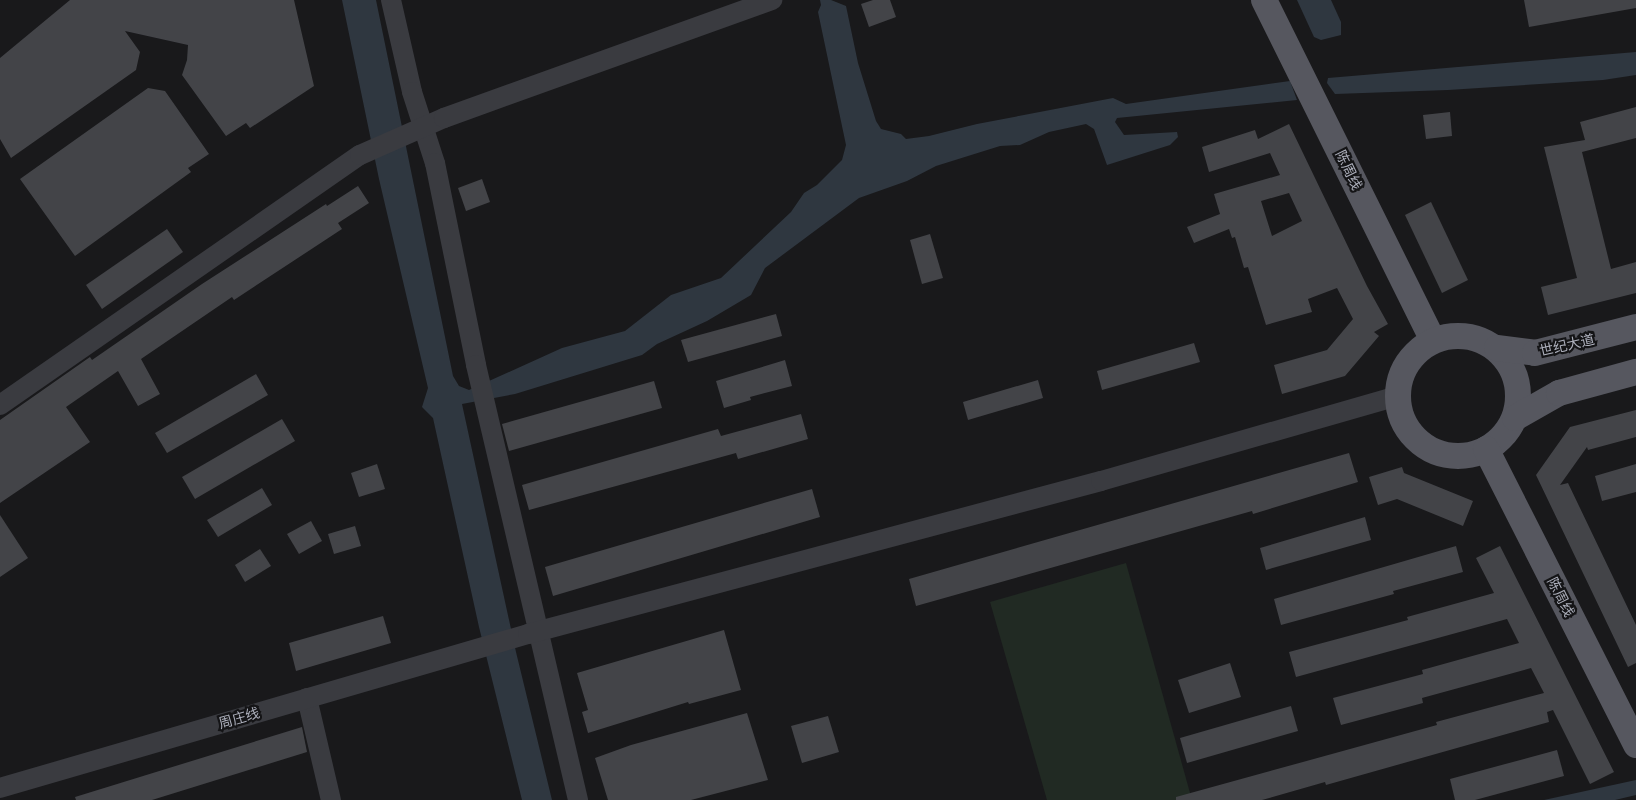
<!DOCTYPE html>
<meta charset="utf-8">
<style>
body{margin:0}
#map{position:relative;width:1636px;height:800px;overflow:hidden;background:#19191b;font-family:"Open Sans","Noto Sans SC",sans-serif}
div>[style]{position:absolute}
.green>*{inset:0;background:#212a23}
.water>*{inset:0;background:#2f3740}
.building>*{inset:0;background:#434448}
.minor>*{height:20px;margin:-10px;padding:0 10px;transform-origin:10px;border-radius:10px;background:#3a3b40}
.major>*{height:26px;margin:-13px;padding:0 13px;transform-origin:13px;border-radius:13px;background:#56575f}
.major>.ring{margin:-13px;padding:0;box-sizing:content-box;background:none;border:26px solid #56575f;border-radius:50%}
span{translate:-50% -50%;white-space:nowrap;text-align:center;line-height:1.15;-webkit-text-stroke:4.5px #141416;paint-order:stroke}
.street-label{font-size:14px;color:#acafbb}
</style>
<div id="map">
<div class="green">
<div style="clip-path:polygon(1126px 563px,1192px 800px,1047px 800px,990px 602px)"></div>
</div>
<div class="water">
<div style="clip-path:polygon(342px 0,376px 0,453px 376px,459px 386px,469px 390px,562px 348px,625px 331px,671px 295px,721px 278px,791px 212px,804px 193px,817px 185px,842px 160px,846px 145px,818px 12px,821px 5px,820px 0,831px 0,846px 6px,858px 63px,876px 121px,881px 129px,901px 134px,906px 139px,929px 136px,977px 124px,1113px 98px,1126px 104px,1290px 81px,1297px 100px,1117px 118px,1115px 122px,1124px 135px,1177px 132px,1178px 137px,1170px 145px,1107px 165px,1094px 129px,1086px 124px,1049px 132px,1020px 145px,1000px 146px,936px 166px,907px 181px,859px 198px,765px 268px,751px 295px,707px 321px,657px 344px,642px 355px,515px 394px,462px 404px,516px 652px,552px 800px,522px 800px,479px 627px,433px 418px,422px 407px,428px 388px,379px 179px)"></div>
<div style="clip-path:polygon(1297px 0,1331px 0,1341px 22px,1341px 35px,1321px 40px,1314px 37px)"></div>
<div style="clip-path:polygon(1636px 52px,1636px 75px,1603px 80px,1448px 90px,1335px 94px,1327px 83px,1328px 78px)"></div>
<div style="clip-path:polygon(1636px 780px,1636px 795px,1615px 800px,1544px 800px)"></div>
</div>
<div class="building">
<div style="clip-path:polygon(70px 0,294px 0,314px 86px,250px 128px,246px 123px,226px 136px,182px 75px,187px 60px,188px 45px,125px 31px,140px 52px,136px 70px,11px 158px,0 139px,0 58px)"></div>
<div style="clip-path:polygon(873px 0,890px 0,896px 17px,869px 27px,861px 4px)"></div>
<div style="clip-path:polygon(1524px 0,1636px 0,1636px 8px,1529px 27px)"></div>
<div style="clip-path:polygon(148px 88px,165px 91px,209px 154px,188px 168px,191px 172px,75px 256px,20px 179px)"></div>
<div style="clip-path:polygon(1636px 107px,1636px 138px,1582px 152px,1611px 269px,1636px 262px,1636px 293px,1548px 315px,1541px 287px,1577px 278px,1544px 147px,1585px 140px,1580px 122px)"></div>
<div style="clip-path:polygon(1450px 112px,1452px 136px,1426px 139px,1423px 115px)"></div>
<div style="clip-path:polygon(evenodd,1289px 124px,1367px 286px,1388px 324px,1374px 332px,1379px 336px,1345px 376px,1282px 394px,1274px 365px,1327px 350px,1353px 319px,1337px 288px,1308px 299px,1312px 312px,1266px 325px,1248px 267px,1244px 268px,1235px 237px,1232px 238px,1229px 229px,1194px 243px,1187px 227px,1220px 214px,1214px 194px,1280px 175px,1270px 153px,1209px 172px,1202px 147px,1255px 130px,1258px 139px,1289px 124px,1289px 193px,1302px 221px,1272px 236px,1261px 201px,1289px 193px)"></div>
<div style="clip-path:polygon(482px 179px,490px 202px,466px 211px,458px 188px)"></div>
<div style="clip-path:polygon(358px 186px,369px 203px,338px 223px,342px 229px,234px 300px,232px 297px,141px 359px,160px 394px,138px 406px,118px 371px,66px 407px,90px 442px,0 503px,0 420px,90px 357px,92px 360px,202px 284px,326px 204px,327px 206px)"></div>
<div style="clip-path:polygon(1431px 202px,1468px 280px,1442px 293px,1405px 215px)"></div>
<div style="clip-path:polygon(167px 229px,183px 252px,102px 309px,86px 285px)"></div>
<div style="clip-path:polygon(930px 234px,943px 278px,922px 284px,910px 240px)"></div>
<div style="clip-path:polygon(776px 314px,782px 336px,688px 362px,681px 340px)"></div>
<div style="clip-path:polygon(1194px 343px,1200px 362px,1102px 390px,1097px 371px)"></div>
<div style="clip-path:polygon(785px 360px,792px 386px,750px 397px,751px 400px,724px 408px,716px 381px)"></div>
<div style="clip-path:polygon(256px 374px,268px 395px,167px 453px,155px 433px)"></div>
<div style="clip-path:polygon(1038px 380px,1043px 398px,968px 420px,963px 402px)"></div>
<div style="clip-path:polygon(654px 381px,662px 408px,509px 451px,502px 424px)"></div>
<div style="clip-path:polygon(1636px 410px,1636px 437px,1588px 450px,1587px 447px,1560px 485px,1568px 483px,1636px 625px,1636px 663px,1628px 667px,1536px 475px,1570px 427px)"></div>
<div style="clip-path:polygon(801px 414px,808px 439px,738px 459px,736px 453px,529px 510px,522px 485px,718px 429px,721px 436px)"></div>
<div style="clip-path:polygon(282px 419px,295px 441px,195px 499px,182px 477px)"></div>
<div style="clip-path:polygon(1349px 453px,1358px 482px,1253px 514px,1252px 511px,916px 606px,909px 579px)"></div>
<div style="clip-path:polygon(377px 464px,385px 489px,359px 497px,351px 473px)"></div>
<div style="clip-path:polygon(1636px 464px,1636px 492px,1602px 501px,1595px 476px)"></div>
<div style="clip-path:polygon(1402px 467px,1404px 473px,1473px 501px,1463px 526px,1397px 499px,1378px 505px,1369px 477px)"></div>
<div style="clip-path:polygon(262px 488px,272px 505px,218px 537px,207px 520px)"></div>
<div style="clip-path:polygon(812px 489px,820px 517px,553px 596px,545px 567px)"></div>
<div style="clip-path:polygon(0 515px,28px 558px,0 577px)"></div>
<div style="clip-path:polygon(1365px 517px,1371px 540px,1266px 570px,1260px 548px)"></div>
<div style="clip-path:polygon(311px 521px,322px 541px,299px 554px,287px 534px)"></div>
<div style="clip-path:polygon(355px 526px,361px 546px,334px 554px,328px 534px)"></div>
<div style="clip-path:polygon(1456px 546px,1463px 572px,1393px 591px,1394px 594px,1281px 625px,1274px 599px)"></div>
<div style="clip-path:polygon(1500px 546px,1614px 772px,1590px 784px,1553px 710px,1547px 712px,1549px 722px,1326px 785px,1325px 782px,1262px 800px,1176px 800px,1176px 797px,1437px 725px,1436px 722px,1544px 693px,1531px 668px,1422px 698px,1423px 703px,1341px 725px,1333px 698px,1423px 674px,1422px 670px,1519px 643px,1507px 619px,1296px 677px,1289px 652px,1408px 620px,1407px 617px,1494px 593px,1476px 558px)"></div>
<div style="clip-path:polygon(260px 549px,271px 566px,245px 582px,235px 565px)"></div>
<div style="clip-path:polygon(383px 616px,391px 643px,296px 671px,289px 643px)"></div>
<div style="clip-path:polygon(724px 630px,741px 690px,689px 704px,688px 702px,588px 733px,582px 712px,588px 710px,577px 673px)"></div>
<div style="clip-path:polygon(1230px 663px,1241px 697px,1189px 713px,1178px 680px)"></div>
<div style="clip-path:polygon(1291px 706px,1298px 731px,1187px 763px,1180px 738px)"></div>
<div style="clip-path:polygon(747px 713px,768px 780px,691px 800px,608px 800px,595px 758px,631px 745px)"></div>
<div style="clip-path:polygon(828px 716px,839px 752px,802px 763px,791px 726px)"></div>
<div style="clip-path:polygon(302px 727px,307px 752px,152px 800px,76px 800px,75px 797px)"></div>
<div style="clip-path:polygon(1557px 750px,1564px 776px,1475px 800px,1455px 800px,1450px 779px)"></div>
</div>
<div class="minor">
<div style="left:391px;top:0;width:94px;rotate:77.1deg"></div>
<div style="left:412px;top:92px;width:75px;rotate:72.1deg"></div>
<div style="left:435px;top:163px;width:206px;rotate:78.5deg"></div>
<div style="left:476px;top:365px;width:447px;rotate:76.8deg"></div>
<div style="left:0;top:405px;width:438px;rotate:-34.8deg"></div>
<div style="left:360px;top:155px;width:92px;rotate:-23.8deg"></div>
<div style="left:444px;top:118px;width:349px;rotate:-19.8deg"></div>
<div style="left:307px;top:698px;width:105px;rotate:76.8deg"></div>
<div style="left:0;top:788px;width:550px;rotate:-16.26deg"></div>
<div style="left:528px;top:634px;width:593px;rotate:-14.95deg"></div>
<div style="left:1101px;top:481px;width:308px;rotate:-16deg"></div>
</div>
<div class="major">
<div style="left:1264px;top:0;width:380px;rotate:63.6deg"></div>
<div class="ring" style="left:1398px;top:336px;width:94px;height:94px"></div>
<div style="left:1497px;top:348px;width:38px;rotate:7deg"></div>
<div style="left:1535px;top:353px;width:104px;rotate:-14.4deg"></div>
<div style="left:1515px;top:418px;width:51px;rotate:-29.6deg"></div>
<div style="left:1559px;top:393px;width:80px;rotate:-15.3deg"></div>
<div style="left:1486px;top:449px;width:332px;rotate:63.1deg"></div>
</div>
<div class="street-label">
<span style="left:1349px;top:170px;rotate:64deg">陈周线</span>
<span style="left:1567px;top:345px;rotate:-13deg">世纪大道</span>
<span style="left:1561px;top:597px;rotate:63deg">陈周线</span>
<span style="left:239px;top:718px;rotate:-16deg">周庄线</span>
</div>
</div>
